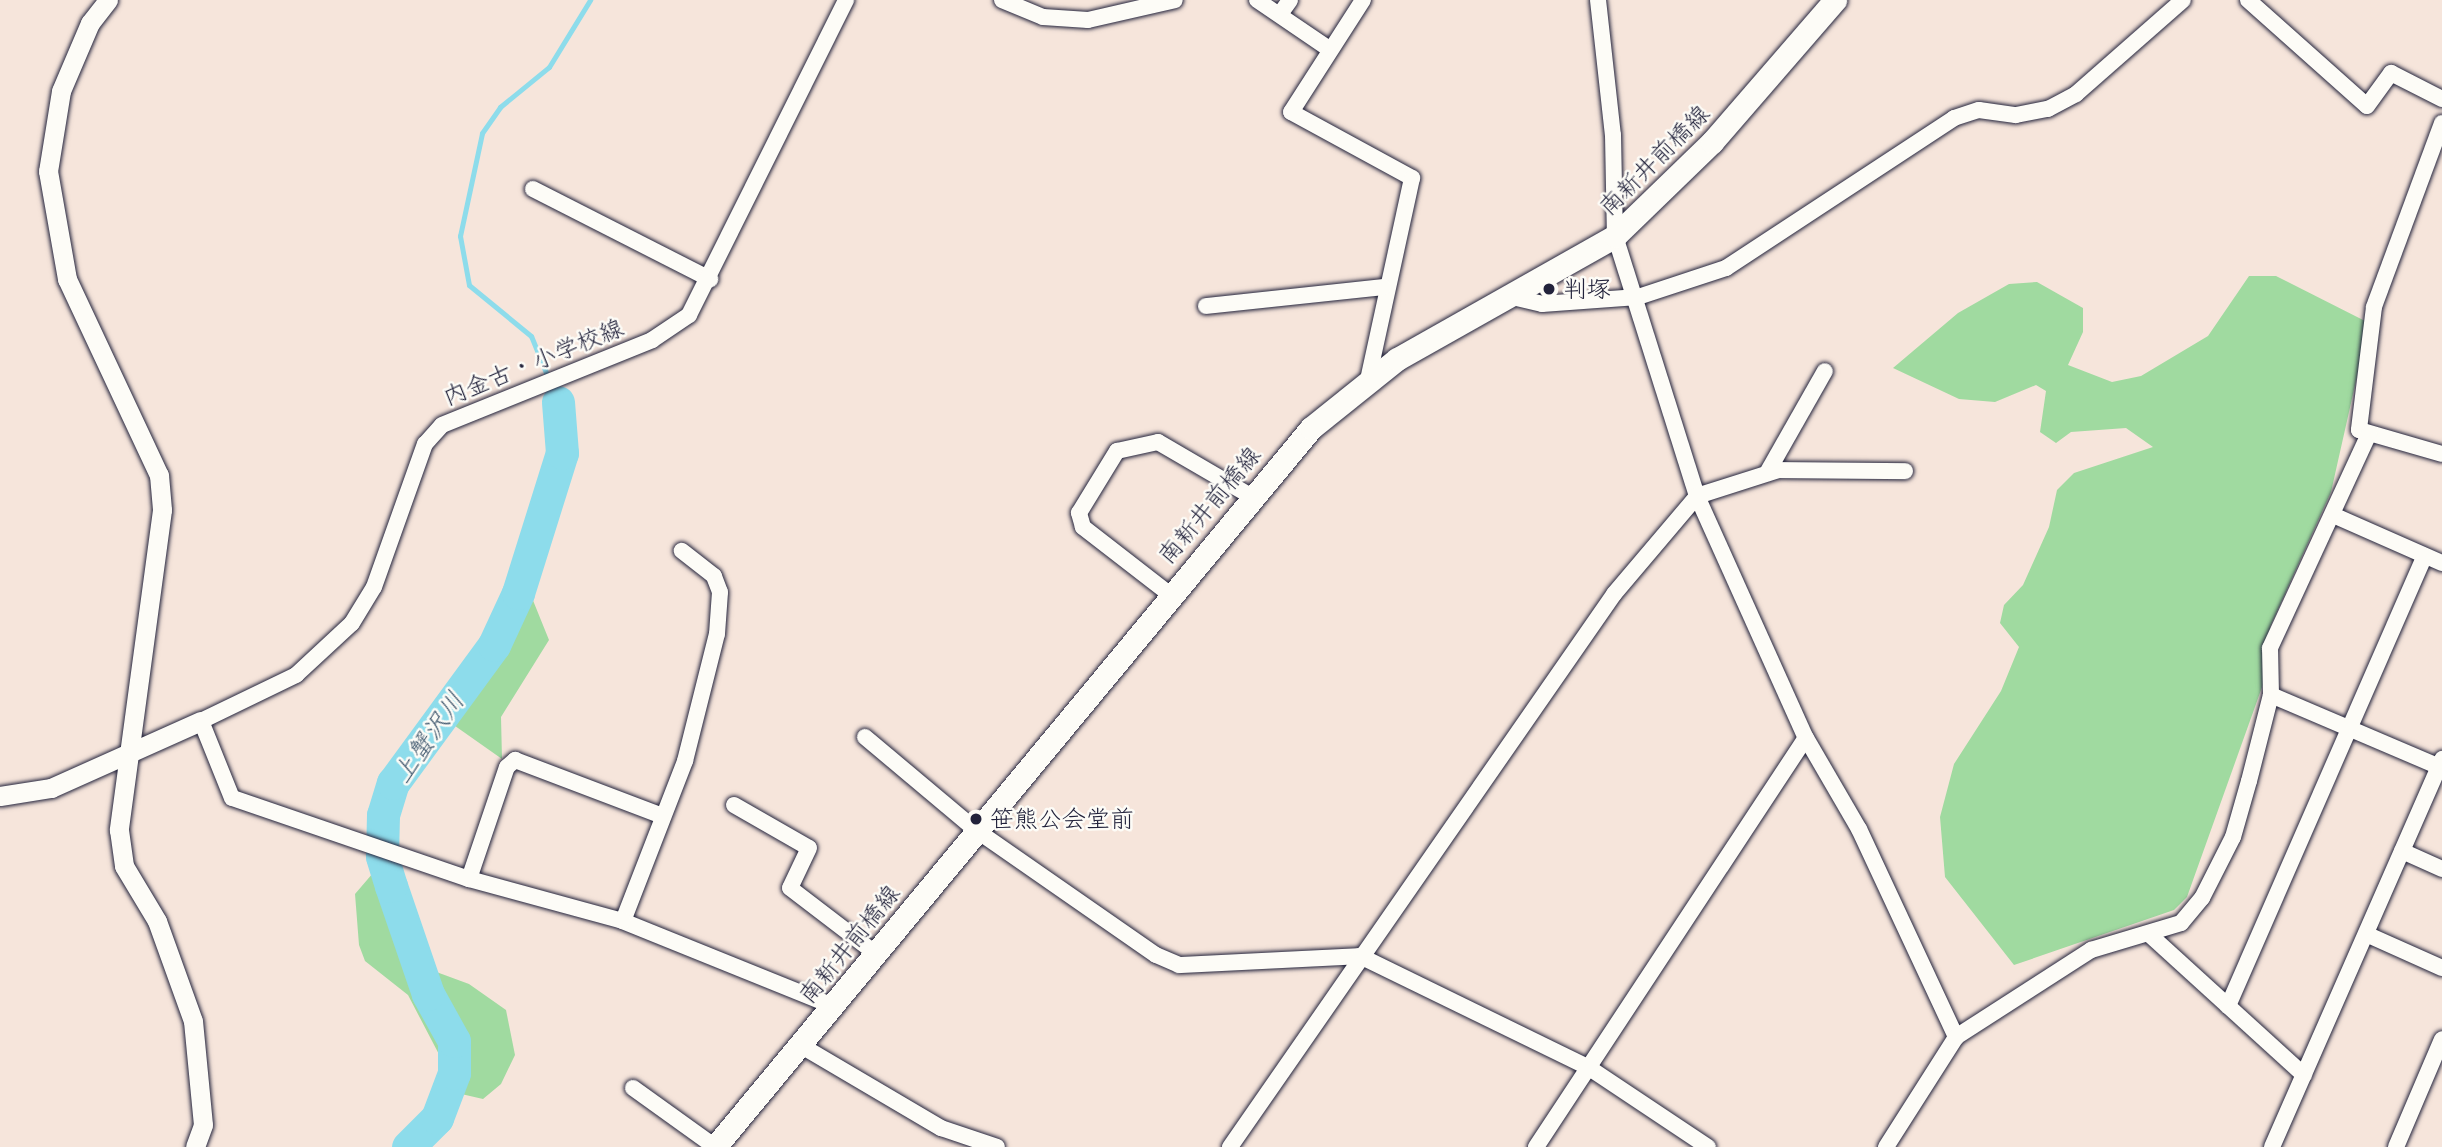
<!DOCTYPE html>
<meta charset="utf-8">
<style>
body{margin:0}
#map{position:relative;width:2442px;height:1147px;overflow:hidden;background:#f6e5db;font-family:"Patrick Hand","Klee One",sans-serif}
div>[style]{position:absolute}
.green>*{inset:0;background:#a0daa0}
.stream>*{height:5px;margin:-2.5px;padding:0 2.5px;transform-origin:2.5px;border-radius:2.5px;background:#8ddceb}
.river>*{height:33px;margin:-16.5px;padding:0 16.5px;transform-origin:16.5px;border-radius:16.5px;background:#8ddceb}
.roads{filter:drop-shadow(0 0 2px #22223b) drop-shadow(0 0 2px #22223b)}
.minor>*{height:16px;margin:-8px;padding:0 8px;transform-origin:8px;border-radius:8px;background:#fdfcf7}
.tertiary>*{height:19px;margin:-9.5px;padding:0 9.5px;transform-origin:9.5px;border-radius:9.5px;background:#fdfcf7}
.secondary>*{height:23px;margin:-11.5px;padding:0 11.5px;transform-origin:11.5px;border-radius:11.5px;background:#fdfcf7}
.dots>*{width:19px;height:19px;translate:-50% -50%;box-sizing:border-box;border:4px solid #fdfcf7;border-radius:50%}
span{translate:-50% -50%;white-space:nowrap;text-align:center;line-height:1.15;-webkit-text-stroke:5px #fdfcf7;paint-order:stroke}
.street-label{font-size:24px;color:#22223b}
.poi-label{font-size:24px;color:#22223b}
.left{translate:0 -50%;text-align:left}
.water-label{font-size:26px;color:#425a70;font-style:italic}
</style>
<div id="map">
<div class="green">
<div style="clip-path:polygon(2249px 276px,2276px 276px,2369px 323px,2331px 492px,2270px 627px,2271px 662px,2187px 897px,2174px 910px,2014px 965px,1945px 877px,1940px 817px,1954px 764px,2001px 691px,2019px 647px,2000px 623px,2004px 605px,2023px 585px,2049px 527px,2057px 490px,2074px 473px,2153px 447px,2126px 428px,2071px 432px,2056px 443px,2040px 432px,2046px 391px,2036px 385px,1995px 402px,1959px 399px,1893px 368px,1958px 313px,2009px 284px,2037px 282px,2083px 308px,2083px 332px,2068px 365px,2112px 382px,2141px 376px,2208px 336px)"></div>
<div style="clip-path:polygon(530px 593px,549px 640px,501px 717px,502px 759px,448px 721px,489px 671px)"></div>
<div style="clip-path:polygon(373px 873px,445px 1046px,443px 1062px,408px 995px,365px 961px,359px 945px,355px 894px)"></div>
<div style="clip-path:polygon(431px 970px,469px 984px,506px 1010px,515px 1055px,501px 1084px,483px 1099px,457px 1093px,467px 1062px)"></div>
</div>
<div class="stream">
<div style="left:558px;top:402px;width:71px;rotate:-112.2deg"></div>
<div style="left:531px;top:336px;width:80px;rotate:-140.6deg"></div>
<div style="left:469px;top:285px;width:50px;rotate:-100.4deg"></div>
<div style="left:460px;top:236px;width:105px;rotate:-77.9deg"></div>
<div style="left:482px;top:133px;width:32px;rotate:-55deg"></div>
<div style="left:500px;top:107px;width:63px;rotate:-39.2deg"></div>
<div style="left:549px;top:67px;width:79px;rotate:-58.5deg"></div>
</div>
<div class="river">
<div style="left:408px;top:1147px;width:41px;rotate:-45deg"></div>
<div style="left:437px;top:1118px;width:48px;rotate:-69.3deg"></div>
<div style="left:454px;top:1073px;width:32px;rotate:-90deg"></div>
<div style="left:454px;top:1041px;width:54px;rotate:-119deg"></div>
<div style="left:428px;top:994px;width:114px;rotate:-108.9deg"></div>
<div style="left:391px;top:886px;width:31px;rotate:-107deg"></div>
<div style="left:382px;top:856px;width:41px;rotate:-88.6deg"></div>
<div style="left:383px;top:815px;width:34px;rotate:-73deg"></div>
<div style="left:393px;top:783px;width:171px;rotate:-53.8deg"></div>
<div style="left:494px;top:645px;width:57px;rotate:-65.2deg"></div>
<div style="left:518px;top:593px;width:147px;rotate:-72.6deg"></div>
<div style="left:562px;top:453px;width:51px;rotate:-94.5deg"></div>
</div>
<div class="roads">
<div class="minor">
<div style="left:1002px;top:0;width:44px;rotate:22.5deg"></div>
<div style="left:1043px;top:17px;width:45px;rotate:3.8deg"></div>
<div style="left:1088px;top:20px;width:89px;rotate:-12.9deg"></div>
<div style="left:1257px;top:0;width:87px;rotate:34.2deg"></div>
<div style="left:1363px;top:0;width:133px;rotate:122.7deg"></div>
<div style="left:1291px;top:112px;width:138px;rotate:28.6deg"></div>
<div style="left:1412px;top:178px;width:206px;rotate:102.3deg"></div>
<div style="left:1598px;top:0;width:136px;rotate:83.7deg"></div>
<div style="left:1613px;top:135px;width:101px;rotate:88.9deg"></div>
<div style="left:1615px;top:236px;width:273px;rotate:72.5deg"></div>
<div style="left:1697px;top:496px;width:265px;rotate:65.8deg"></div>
<div style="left:1806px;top:738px;width:105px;rotate:59.8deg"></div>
<div style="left:1859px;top:829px;width:230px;rotate:65deg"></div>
<div style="left:2248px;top:0;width:159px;rotate:41.7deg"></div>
<div style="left:2367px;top:106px;width:41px;rotate:-54deg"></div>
<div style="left:2391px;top:73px;width:57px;rotate:27deg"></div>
<div style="left:1280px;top:14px;width:17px;rotate:-54deg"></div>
<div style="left:2442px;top:123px;width:196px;rotate:110.3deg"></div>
<div style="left:2374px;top:307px;width:124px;rotate:97deg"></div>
<div style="left:2359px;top:430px;width:86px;rotate:16.1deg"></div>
<div style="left:533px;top:189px;width:199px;rotate:27deg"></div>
<div style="left:1508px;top:296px;width:35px;rotate:13deg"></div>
<div style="left:1542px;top:304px;width:96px;rotate:-4.2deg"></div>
<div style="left:1638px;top:297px;width:93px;rotate:-18.2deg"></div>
<div style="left:1726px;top:268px;width:273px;rotate:-33.3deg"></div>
<div style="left:1954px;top:118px;width:26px;rotate:-18deg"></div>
<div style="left:1979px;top:110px;width:37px;rotate:8deg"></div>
<div style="left:2016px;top:115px;width:33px;rotate:-11deg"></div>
<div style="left:2048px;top:109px;width:32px;rotate:-28deg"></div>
<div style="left:2076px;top:94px;width:142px;rotate:-41.3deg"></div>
<div style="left:1206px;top:306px;width:178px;rotate:-6.1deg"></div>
<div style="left:1767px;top:473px;width:117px;rotate:-60.4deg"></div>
<div style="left:2333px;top:515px;width:119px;rotate:23.8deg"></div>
<div style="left:1168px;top:593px;width:108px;rotate:-142.2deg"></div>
<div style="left:1083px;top:527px;width:15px;rotate:-106deg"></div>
<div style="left:1079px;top:513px;width:73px;rotate:-58.5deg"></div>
<div style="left:1117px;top:451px;width:42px;rotate:-12.4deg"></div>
<div style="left:1158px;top:442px;width:105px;rotate:30.2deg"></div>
<div style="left:2271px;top:695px;width:186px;rotate:23.1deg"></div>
<div style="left:865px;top:737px;width:145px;rotate:40deg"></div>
<div style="left:976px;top:830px;width:219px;rotate:34.8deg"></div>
<div style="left:1156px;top:955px;width:25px;rotate:23deg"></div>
<div style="left:1179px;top:965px;width:181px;rotate:-2.8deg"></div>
<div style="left:1360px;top:956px;width:254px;rotate:26deg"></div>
<div style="left:1588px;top:1067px;width:144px;rotate:33.7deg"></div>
<div style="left:734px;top:805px;width:86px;rotate:29.8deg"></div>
<div style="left:809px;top:848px;width:44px;rotate:115.4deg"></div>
<div style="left:790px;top:888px;width:107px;rotate:37.4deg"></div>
<div style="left:2402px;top:851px;width:44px;rotate:24.2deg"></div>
<div style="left:469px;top:879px;width:118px;rotate:-71.3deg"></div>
<div style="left:507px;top:767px;width:11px;rotate:-41deg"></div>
<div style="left:515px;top:760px;width:155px;rotate:20.8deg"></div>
<div style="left:623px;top:921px;width:172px;rotate:-68.8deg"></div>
<div style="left:685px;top:761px;width:131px;rotate:-75.9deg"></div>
<div style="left:717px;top:634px;width:42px;rotate:-85.9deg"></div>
<div style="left:720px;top:592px;width:17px;rotate:-111deg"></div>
<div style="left:714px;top:576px;width:41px;rotate:-142deg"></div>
<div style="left:2366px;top:934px;width:83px;rotate:24.1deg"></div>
<div style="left:2150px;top:935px;width:208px;rotate:42.3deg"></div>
<div style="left:833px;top:1006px;width:227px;rotate:-158deg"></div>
<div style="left:623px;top:921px;width:160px;rotate:-164.7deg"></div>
<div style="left:469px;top:879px;width:250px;rotate:-161.1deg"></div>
<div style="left:232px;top:798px;width:83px;rotate:-111.9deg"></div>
<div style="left:201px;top:721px;width:106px;rotate:-25.8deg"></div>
<div style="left:296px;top:675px;width:76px;rotate:-42.9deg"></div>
<div style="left:352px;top:623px;width:42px;rotate:-58.6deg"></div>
<div style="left:374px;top:587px;width:152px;rotate:-70.4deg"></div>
<div style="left:425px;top:444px;width:25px;rotate:-48deg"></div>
<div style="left:442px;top:425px;width:227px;rotate:-22deg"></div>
<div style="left:652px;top:340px;width:45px;rotate:-34deg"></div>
<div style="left:689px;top:315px;width:352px;rotate:-63.5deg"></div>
<div style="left:2228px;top:1006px;width:491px;rotate:-66.4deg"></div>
<div style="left:800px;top:1045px;width:164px;rotate:30.5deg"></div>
<div style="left:941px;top:1128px;width:59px;rotate:18.7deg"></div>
<div style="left:633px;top:1088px;width:101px;rotate:35.7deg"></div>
<div style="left:1230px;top:1147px;width:673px;rotate:-55.22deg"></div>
<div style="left:1614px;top:594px;width:128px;rotate:-49.7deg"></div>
<div style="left:1697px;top:496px;width:86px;rotate:-17.6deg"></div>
<div style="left:1779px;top:470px;width:126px;rotate:0.5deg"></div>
<div style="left:1536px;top:1147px;width:490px;rotate:-56.6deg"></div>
<div style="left:1886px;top:1147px;width:130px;rotate:-57.5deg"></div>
<div style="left:1956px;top:1037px;width:161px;rotate:-32.8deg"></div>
<div style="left:2091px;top:950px;width:94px;rotate:-16.7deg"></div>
<div style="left:2181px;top:923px;width:33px;rotate:-50deg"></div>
<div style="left:2202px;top:898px;width:68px;rotate:-63.1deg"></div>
<div style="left:2233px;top:837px;width:58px;rotate:-74.1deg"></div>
<div style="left:2249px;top:781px;width:89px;rotate:-75.7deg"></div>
<div style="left:2271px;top:695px;width:47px;rotate:-91.2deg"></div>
<div style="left:2270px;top:648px;width:236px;rotate:-65.2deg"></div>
<div style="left:2272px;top:1147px;width:424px;rotate:-66.3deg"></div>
<div style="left:2396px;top:1147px;width:117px;rotate:-66.9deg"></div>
</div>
<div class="tertiary">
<div style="left:108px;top:0;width:29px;rotate:128deg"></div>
<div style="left:90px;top:23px;width:74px;rotate:113.1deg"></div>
<div style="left:61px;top:91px;width:81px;rotate:99.2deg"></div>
<div style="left:48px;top:171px;width:110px;rotate:80deg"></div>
<div style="left:67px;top:279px;width:217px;rotate:64.9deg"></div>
<div style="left:159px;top:475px;width:35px;rotate:85deg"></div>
<div style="left:162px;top:510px;width:323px;rotate:97.7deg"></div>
<div style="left:119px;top:830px;width:36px;rotate:82deg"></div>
<div style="left:124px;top:866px;width:64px;rotate:59deg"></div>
<div style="left:157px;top:921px;width:106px;rotate:70.2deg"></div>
<div style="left:193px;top:1021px;width:104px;rotate:84.5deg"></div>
<div style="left:203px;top:1125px;width:23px;rotate:110deg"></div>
<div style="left:0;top:796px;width:52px;rotate:-8.9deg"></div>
<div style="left:51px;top:788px;width:164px;rotate:-24.1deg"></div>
</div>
<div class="secondary">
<div style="left:715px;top:1147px;width:934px;rotate:-50.34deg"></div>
<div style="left:1311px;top:428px;width:110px;rotate:-38.7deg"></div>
<div style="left:1397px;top:359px;width:250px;rotate:-29.4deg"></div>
<div style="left:1615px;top:236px;width:135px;rotate:-44.1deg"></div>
<div style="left:1712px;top:142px;width:188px;rotate:-49.1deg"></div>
</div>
</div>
<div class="dots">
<div style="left:1549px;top:289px;background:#22223b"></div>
<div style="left:976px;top:819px;background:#22223b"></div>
</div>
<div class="street-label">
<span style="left:1654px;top:160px;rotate:-45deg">南新井前橋線</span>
<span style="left:533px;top:362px;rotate:-22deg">内金古・小学校線</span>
<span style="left:1209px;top:505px;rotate:-50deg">南新井前橋線</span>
<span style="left:849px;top:944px;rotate:-51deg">南新井前橋線</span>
</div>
<div class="poi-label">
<span class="left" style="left:1563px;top:289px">判塚</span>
<span class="left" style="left:990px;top:819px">笹熊公会堂前</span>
</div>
<div class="water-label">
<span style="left:428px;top:737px;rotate:-55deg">上蟹沢川</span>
</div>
</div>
